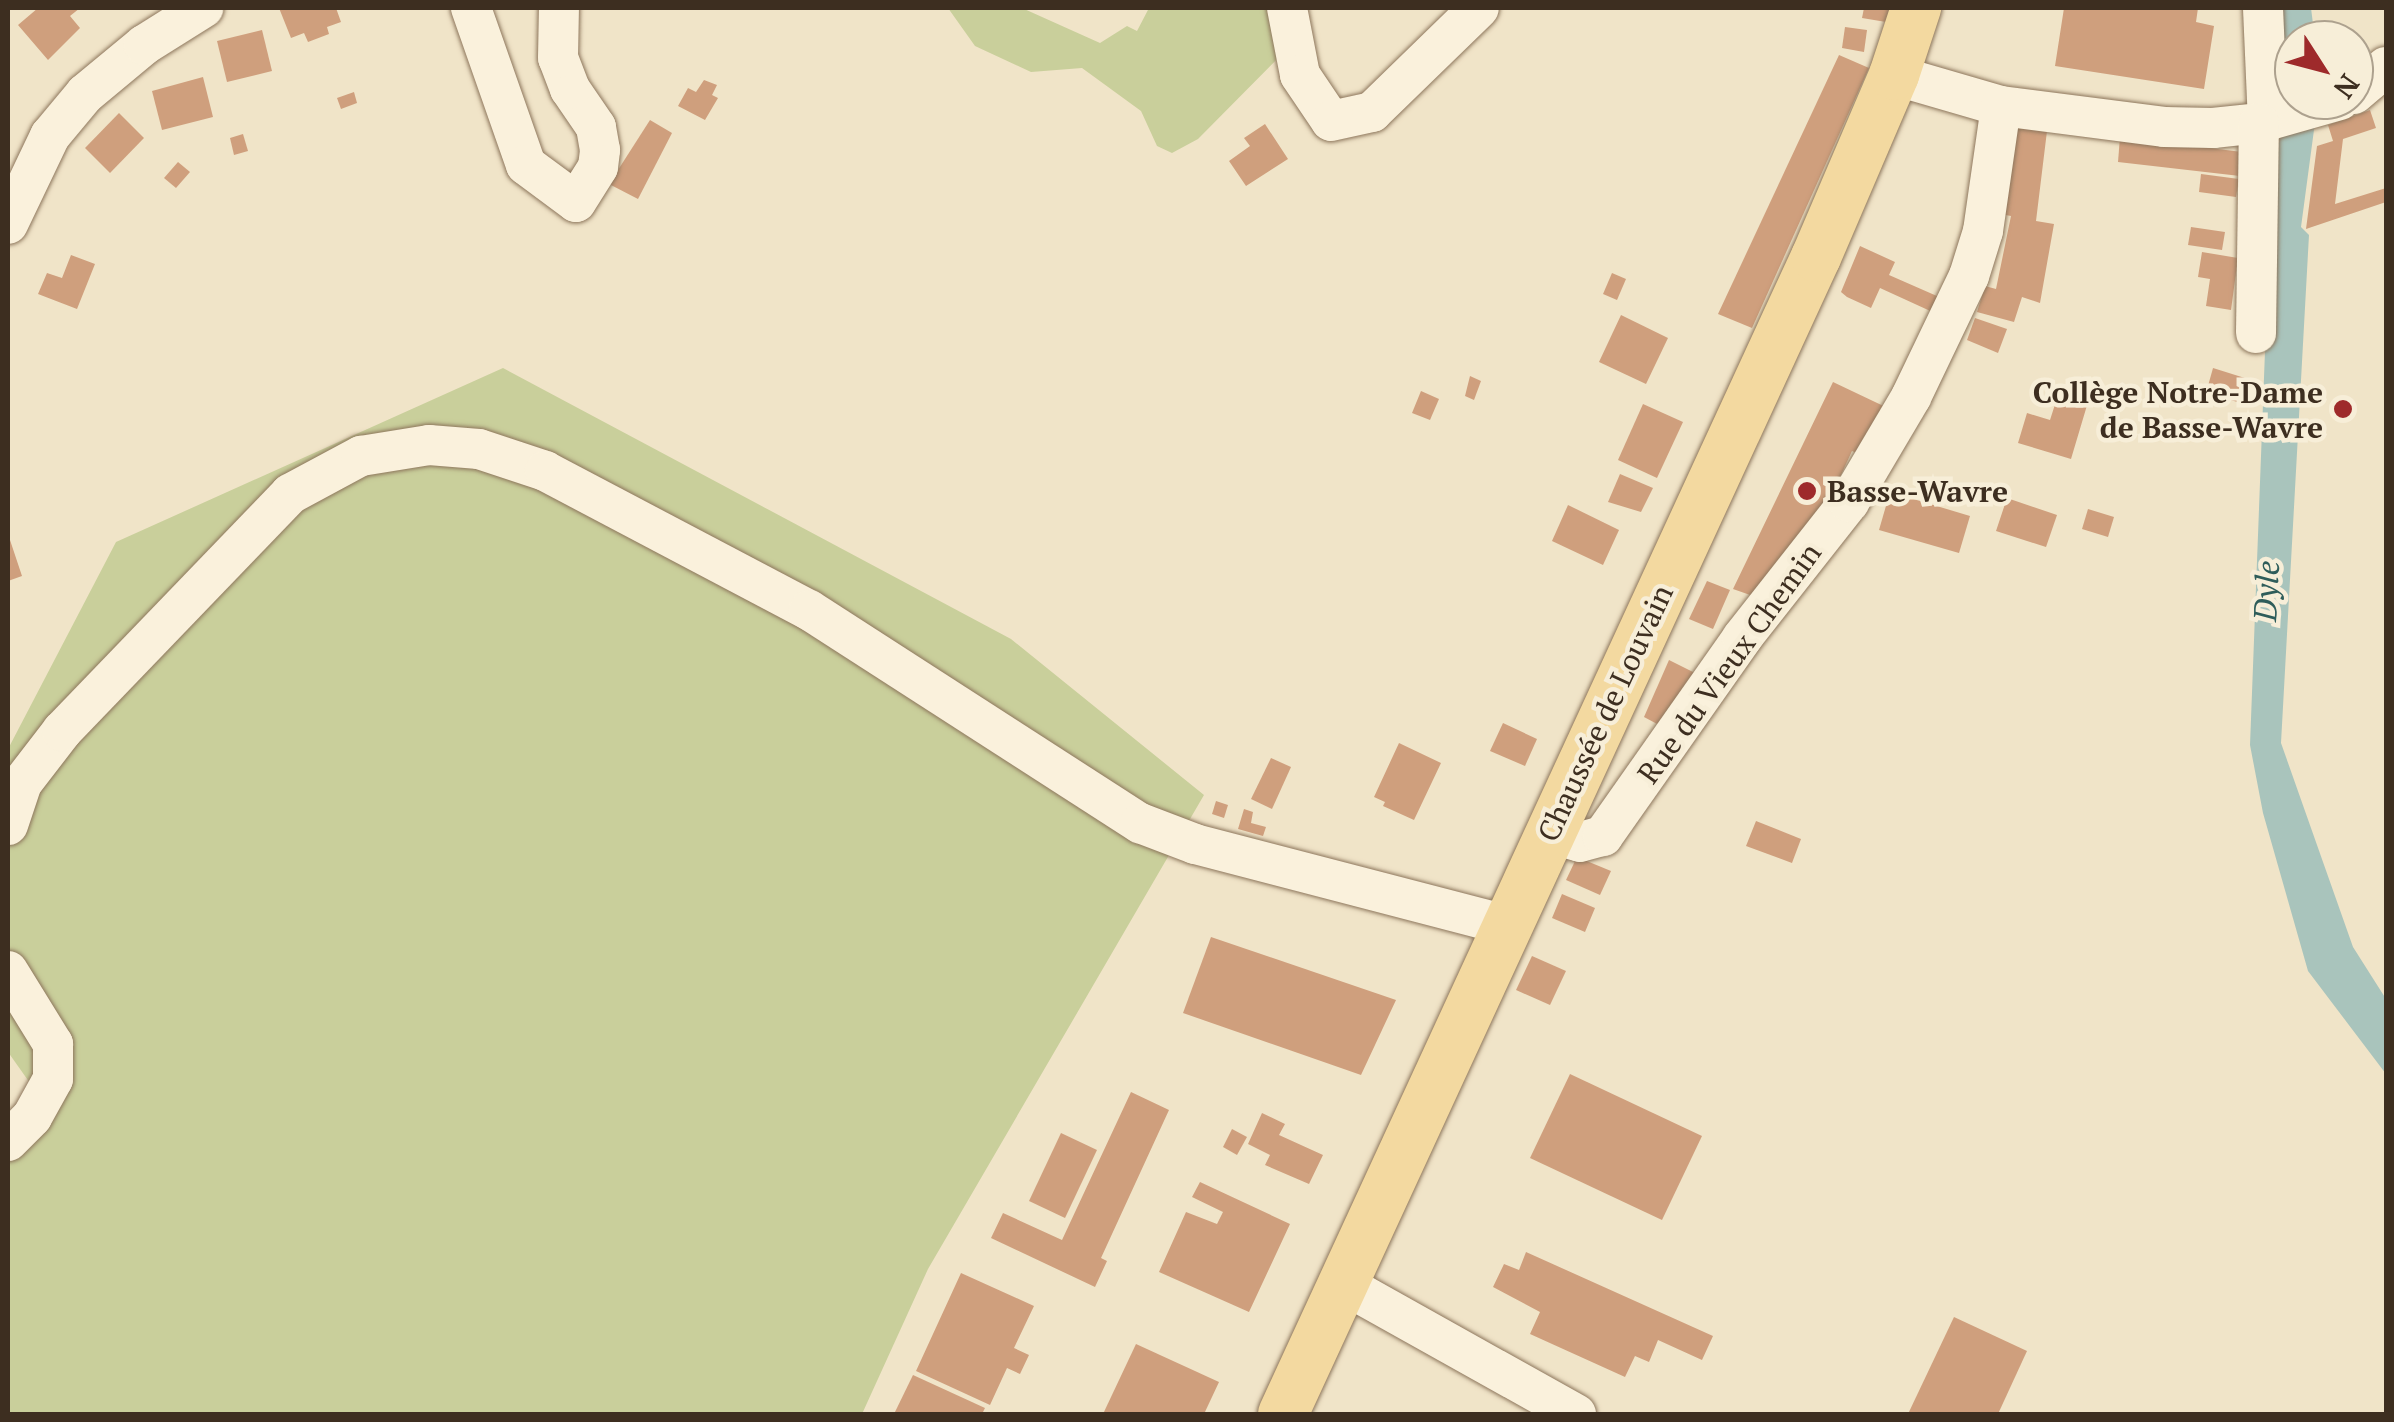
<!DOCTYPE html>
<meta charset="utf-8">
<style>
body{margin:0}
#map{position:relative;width:2394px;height:1422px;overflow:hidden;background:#f0e4c8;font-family:"PT Serif",serif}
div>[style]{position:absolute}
.green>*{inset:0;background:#c9cf9b}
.water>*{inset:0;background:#a9c4bc}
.building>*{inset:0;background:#cf9f7d}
.roads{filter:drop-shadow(0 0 2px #8d765c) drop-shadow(0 0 2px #8d765c)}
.minor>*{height:40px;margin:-20px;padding:0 20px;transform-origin:20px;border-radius:20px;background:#faf1dc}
.major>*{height:50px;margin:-25px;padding:0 25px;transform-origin:25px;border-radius:25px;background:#f3d9a0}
.dots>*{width:28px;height:28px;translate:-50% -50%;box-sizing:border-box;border:5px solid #f7eed8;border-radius:50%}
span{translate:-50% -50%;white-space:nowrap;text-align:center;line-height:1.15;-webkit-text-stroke:9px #f7eed8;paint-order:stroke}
.poi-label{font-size:30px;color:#3d2e20;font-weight:700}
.right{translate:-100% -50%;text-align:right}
.left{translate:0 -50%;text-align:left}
.street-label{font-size:30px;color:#3d2e20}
.water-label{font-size:32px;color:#2f5d5a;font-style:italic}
.frame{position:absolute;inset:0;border:10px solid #3d2e20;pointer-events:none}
.north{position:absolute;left:2274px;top:20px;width:100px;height:100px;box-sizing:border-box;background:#f7eed8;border:2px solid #ada18e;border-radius:50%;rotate:126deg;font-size:28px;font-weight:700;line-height:40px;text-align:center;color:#3d2e20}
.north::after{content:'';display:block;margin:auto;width:35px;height:45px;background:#9e2a2b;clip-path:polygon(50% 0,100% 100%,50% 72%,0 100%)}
</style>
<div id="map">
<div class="green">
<div style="clip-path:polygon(948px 8px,1022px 8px,1100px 43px,1127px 26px,1137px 31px,1149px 8px,1279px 8px,1285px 51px,1198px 139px,1172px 153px,1157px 146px,1141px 111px,1082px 68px,1031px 72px,975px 46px)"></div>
<div style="clip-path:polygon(503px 368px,1011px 639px,1204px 795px,928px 1269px,862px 1414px,8px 1414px,8px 1143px,37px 1093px,8px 1052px,8px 749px,116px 542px)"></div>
</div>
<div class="water">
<div style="clip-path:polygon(2280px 8px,2311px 8px,2315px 40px,2294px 40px,2294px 100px,2318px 100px,2301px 227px,2309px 235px,2281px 743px,2353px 947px,2386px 999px,2386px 1074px,2308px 971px,2263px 813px,2250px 745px,2270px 220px,2286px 83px)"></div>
</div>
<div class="building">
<div style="clip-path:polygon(38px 8px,80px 8px,70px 16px,80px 28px,48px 60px,18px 25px)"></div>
<div style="clip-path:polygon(279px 8px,336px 8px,341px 22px,327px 27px,329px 34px,308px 42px,304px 33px,291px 38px)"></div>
<div style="clip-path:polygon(1864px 8px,1891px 8px,1886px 22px,1862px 18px)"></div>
<div style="clip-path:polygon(2064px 8px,2198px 8px,2196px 22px,2214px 26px,2204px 89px,2055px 66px)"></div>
<div style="clip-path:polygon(1845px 27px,1867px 30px,1864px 52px,1842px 48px)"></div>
<div style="clip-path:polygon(262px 30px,272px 71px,227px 82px,217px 41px)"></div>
<div style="clip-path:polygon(1839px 55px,1869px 68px,1752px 328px,1718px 314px)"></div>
<div style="clip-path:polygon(203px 77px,213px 117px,162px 130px,152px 91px)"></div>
<div style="clip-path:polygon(704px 80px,717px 85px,712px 95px,718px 98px,705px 120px,678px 106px,688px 88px,696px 92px)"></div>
<div style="clip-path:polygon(354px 92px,357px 103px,341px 109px,337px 98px)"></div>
<div style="clip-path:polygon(2370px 110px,2376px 128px,2343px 139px,2335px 204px,2386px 188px,2386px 202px,2306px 229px,2317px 146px,2333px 141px,2328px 125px)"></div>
<div style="clip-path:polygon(119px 113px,144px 138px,110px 173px,85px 148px)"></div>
<div style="clip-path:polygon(650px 120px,672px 133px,638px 199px,609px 184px)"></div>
<div style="clip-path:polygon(1265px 124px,1288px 159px,1246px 186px,1229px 161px,1250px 146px,1244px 138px)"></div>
<div style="clip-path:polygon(2015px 127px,2047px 131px,2036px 221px,2054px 224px,2040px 303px,2022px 297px,2014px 322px,1977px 312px,1985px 286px,1996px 289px,2011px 216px,2000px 214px)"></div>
<div style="clip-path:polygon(243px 134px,248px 151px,234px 155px,230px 138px)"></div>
<div style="clip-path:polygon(2120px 137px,2242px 152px,2240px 176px,2118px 162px)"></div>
<div style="clip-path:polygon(178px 162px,190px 172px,176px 188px,164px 178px)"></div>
<div style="clip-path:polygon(2201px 174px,2239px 179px,2236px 197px,2199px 192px)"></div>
<div style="clip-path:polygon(2191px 227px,2225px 232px,2222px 250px,2188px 245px)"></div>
<div style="clip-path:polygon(1860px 246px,1895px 262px,1889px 275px,1946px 300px,1939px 315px,1880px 288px,1871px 308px,1847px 297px,1841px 292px)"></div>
<div style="clip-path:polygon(2202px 252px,2238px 258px,2231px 310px,2206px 306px,2210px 279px,2198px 277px)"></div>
<div style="clip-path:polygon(71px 255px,95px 264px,77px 309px,38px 294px,47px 273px,62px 278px)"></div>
<div style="clip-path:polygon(1612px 273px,1626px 279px,1617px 300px,1603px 294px)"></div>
<div style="clip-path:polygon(1621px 315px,1668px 338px,1646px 384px,1599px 362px)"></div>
<div style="clip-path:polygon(1975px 318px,2007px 329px,1998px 353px,1967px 340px)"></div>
<div style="clip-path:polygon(2213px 368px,2248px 379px,2248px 405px,2206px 393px)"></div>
<div style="clip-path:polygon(1470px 376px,1481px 381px,1474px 400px,1465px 396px)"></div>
<div style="clip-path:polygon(1833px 382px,1894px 411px,1870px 459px,1852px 451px,1817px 527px,1753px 596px,1733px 589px)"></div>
<div style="clip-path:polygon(1421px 391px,1439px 399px,1430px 420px,1412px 413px)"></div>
<div style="clip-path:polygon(2059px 392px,2088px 402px,2071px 459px,2018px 443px,2027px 413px,2050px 420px)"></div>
<div style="clip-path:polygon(1643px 404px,1683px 422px,1657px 478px,1618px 460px)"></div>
<div style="clip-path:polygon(1620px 474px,1653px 488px,1641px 512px,1608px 502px)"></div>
<div style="clip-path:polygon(1890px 492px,1970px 516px,1959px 553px,1879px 530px)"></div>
<div style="clip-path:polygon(2007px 498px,2057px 515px,2046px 547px,1996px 531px)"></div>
<div style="clip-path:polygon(1568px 505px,1619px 530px,1603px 565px,1552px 541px)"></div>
<div style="clip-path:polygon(2088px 509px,2114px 517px,2108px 537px,2082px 529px)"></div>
<div style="clip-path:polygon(8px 534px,22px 576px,8px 581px)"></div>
<div style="clip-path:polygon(1707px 581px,1730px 590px,1713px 629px,1689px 619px)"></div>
<div style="clip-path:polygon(1669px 660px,1699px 675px,1659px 725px,1644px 717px)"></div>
<div style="clip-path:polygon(1503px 723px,1537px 739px,1525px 766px,1490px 751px)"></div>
<div style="clip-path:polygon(1399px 743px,1441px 763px,1414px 820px,1383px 806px,1385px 802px,1374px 797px)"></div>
<div style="clip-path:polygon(1271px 758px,1291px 767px,1272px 809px,1251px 799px)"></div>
<div style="clip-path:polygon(1216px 801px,1228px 805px,1224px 818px,1212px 814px)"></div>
<div style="clip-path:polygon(1244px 809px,1253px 812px,1251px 823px,1266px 827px,1263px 836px,1238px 829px)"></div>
<div style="clip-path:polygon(1756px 821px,1801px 839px,1792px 863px,1746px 846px)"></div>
<div style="clip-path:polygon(1577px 857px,1611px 871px,1600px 895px,1566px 880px)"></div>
<div style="clip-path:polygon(1562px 894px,1595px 908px,1585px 932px,1552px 918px)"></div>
<div style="clip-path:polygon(1211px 937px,1396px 1000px,1361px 1075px,1183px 1013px)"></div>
<div style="clip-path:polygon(1532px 956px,1566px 971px,1550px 1005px,1516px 990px)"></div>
<div style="clip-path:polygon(1570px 1074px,1702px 1136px,1662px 1220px,1530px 1158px)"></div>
<div style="clip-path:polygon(1131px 1092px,1169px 1110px,1101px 1258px,1107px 1261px,1095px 1287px,991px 1238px,1003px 1213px,1062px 1240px)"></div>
<div style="clip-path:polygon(1262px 1113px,1285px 1124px,1279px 1135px,1323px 1155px,1309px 1184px,1265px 1165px,1270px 1155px,1248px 1144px)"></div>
<div style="clip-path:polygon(1232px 1129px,1247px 1137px,1237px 1155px,1223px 1147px)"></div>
<div style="clip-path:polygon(1061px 1133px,1097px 1150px,1065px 1218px,1029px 1201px)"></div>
<div style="clip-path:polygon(1200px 1182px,1290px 1224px,1249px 1312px,1159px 1272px,1186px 1212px,1217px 1224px,1223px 1212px,1192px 1197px)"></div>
<div style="clip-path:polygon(1526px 1252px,1713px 1336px,1702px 1360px,1658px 1340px,1649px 1362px,1635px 1356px,1625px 1377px,1530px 1334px,1540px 1312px,1493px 1287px,1504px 1264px,1519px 1270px)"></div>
<div style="clip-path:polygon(961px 1273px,1034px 1306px,1014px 1348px,1029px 1355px,1020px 1374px,1007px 1368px,990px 1405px,916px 1371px)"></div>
<div style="clip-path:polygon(1954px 1317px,2027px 1351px,1998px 1414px,1908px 1414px)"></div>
<div style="clip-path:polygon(1136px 1344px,1219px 1382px,1204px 1414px,1103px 1414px)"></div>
<div style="clip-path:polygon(913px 1375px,985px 1408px,982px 1414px,894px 1414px)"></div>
</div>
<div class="roads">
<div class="minor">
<div style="left:471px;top:8px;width:166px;rotate:70.7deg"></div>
<div style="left:526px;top:165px;width:62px;rotate:36.5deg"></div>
<div style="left:576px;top:202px;width:41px;rotate:-57.8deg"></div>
<div style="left:598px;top:167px;width:17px;rotate:-83deg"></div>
<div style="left:600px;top:150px;width:23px;rotate:-100deg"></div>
<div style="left:596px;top:127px;width:46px;rotate:-124.4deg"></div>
<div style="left:570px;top:89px;width:33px;rotate:-111deg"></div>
<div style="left:558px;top:58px;width:50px;rotate:-88.9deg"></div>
<div style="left:1287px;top:8px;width:68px;rotate:79deg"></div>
<div style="left:1300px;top:75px;width:55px;rotate:56deg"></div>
<div style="left:1331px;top:121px;width:42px;rotate:-12.4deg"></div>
<div style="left:1372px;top:112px;width:149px;rotate:-44.2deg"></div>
<div style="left:2263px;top:8px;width:113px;rotate:87.5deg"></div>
<div style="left:1894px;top:75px;width:111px;rotate:16.2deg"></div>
<div style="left:2001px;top:106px;width:164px;rotate:7.3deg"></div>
<div style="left:2164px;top:127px;width:49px;rotate:1.2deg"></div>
<div style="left:2213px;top:128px;width:46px;rotate:-6.2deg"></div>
<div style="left:2259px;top:123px;width:84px;rotate:-15.9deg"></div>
<div style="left:2354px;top:94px;width:42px;rotate:-40.2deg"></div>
<div style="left:8px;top:224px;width:98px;rotate:-64.5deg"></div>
<div style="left:50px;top:136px;width:55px;rotate:-50.2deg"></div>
<div style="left:85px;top:94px;width:77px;rotate:-39.7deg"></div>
<div style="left:144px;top:45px;width:70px;rotate:-32.1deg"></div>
<div style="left:2256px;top:333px;width:210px;rotate:-89.2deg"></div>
<div style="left:8px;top:825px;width:44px;rotate:-71.6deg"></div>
<div style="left:22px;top:783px;width:66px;rotate:-52.4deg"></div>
<div style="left:62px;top:731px;width:329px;rotate:-46.1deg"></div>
<div style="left:290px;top:494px;width:81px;rotate:-28.2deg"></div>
<div style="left:361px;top:456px;width:69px;rotate:-9.2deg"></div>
<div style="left:429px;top:445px;width:50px;rotate:4.6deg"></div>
<div style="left:479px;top:449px;width:70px;rotate:18.4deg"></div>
<div style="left:545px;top:471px;width:298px;rotate:27.8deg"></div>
<div style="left:809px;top:610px;width:394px;rotate:32.8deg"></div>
<div style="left:1140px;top:823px;width:59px;rotate:20.9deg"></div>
<div style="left:1195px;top:844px;width:322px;rotate:14.6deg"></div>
<div style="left:1549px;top:833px;width:32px;rotate:16deg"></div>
<div style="left:1580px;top:842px;width:24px;rotate:-15deg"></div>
<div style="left:1603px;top:836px;width:242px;rotate:-54.9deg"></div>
<div style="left:1742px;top:638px;width:173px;rotate:-51.8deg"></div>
<div style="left:1849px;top:502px;width:122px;rotate:-59.4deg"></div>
<div style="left:1911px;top:397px;width:134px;rotate:-64.4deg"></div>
<div style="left:1969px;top:276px;width:47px;rotate:-72.7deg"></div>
<div style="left:1983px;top:231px;width:126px;rotate:-81.8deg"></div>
<div style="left:8px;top:971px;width:86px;rotate:58.3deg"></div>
<div style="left:53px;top:1044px;width:35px;rotate:90deg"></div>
<div style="left:53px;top:1079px;width:43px;rotate:118.9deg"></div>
<div style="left:32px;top:1117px;width:34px;rotate:135deg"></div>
<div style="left:1343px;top:1284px;width:267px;rotate:29.2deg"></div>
</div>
<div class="major">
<div style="left:1283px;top:1414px;width:1274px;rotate:-65.27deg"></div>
<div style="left:1816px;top:257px;width:198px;rotate:-66.8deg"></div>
<div style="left:1894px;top:75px;width:71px;rotate:-71.8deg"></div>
</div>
</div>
<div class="dots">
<div style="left:2343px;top:409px;background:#9e2a2b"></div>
<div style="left:1807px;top:491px;background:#9e2a2b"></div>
</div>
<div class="poi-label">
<span class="right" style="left:2323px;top:409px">Collège Notre-Dame<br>de Basse-Wavre</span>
<span class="left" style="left:1827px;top:491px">Basse-Wavre</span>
</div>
<div class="street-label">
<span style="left:1729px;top:663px;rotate:-54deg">Rue du Vieux Chemin</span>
<span style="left:1605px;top:713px;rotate:-65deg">Chaussée de Louvain</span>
</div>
<div class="water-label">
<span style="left:2266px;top:591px;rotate:-87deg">Dyle</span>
</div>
<div class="frame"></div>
<div class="north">N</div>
</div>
